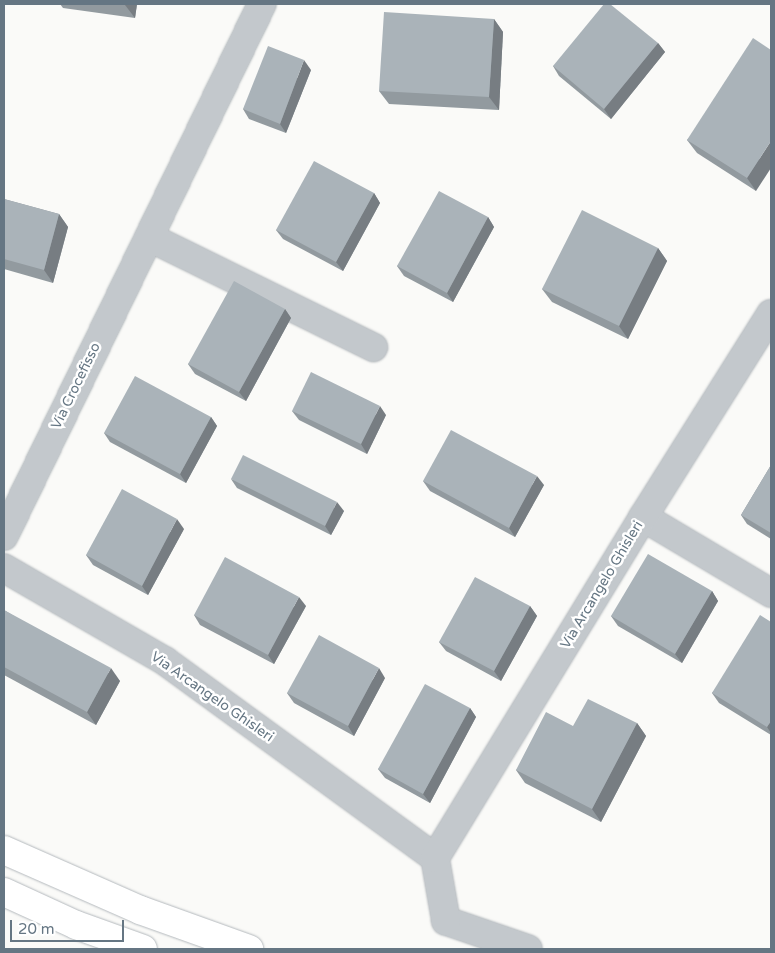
<!DOCTYPE html>
<style>
body{margin:0}
#map{position:relative;width:775px;height:953px;overflow:hidden;background:#fafaf8;font-family:"Varela Round",sans-serif}
div>[style]{position:absolute}
.roads{filter:drop-shadow(0 0 1px #b4b9bd) drop-shadow(0 0 1px #b4b9bd)}
.minor>*{height:28px;margin:-14px;padding:0 14px;transform-origin:14px;border-radius:14px;background:#c3c8cc}
.trunk>*{height:28px;margin:-14px;padding:0 14px;transform-origin:14px;border-radius:14px;background:#fff}
.wall>*{inset:0;background:#929a9f}
.shaded-wall>*{inset:0;background:#777d82}
.building>*{inset:0;background:#aab3b9}
span{translate:-50% -50%;white-space:nowrap;text-align:center;line-height:1.15;-webkit-text-stroke:5px #fff;paint-order:stroke}
.street-label{font-size:14px;color:#657683}
.frame{position:absolute;inset:0;border:5px solid #657683;pointer-events:none}
.scale{position:absolute;left:10px;top:920px;width:114px;height:22px;box-sizing:border-box;border:2px solid #657683;border-top:0;padding-left:6px;font-size:15px;line-height:18px;white-space:nowrap;color:#657683;-webkit-text-stroke:4px #fff;paint-order:stroke}
</style>
<div id="map">
<div class="roads">
<div class="minor">
<div style="left:149px;top:237px;width:250px;rotate:26.2deg"></div>
<div style="left:643px;top:517px;width:149px;rotate:30.7deg"></div>
<div style="left:4px;top:536px;width:591px;rotate:-64.13deg"></div>
<div style="left:4px;top:568px;width:186px;rotate:30deg"></div>
<div style="left:165px;top:661px;width:334px;rotate:36.1deg"></div>
<div style="left:528px;top:949px;width:87px;rotate:-161.1deg"></div>
<div style="left:446px;top:921px;width:64px;rotate:-99.9deg"></div>
<div style="left:435px;top:858px;width:399px;rotate:-58.6deg"></div>
<div style="left:643px;top:517px;width:240px;rotate:-57.8deg"></div>
</div>
<div class="trunk">
<div style="left:4px;top:850px;width:149px;rotate:23.8deg"></div>
<div style="left:140px;top:910px;width:116px;rotate:19.7deg"></div>
<div style="left:4px;top:892px;width:79px;rotate:24.6deg"></div>
<div style="left:76px;top:925px;width:71px;rotate:19.7deg"></div>
</div>
</div>
<div class="wall">
<div style="clip-path:polygon(60px 4px,137px 4px,135px 18px,63px 8px)"></div>
<div style="clip-path:polygon(494px 19px,503px 32px,499px 110px,389px 104px,379px 91px)"></div>
<div style="clip-path:polygon(658px 43px,665px 52px,611px 119px,559px 76px,553px 66px)"></div>
<div style="clip-path:polygon(771px 50px,756px 191px,697px 153px,687px 140px)"></div>
<div style="clip-path:polygon(311px 70px,286px 133px,249px 119px,243px 109px)"></div>
<div style="clip-path:polygon(374px 193px,380px 203px,343px 271px,283px 239px,276px 230px)"></div>
<div style="clip-path:polygon(4px 199px,59px 214px,68px 227px,53px 283px,4px 269px)"></div>
<div style="clip-path:polygon(488px 217px,494px 227px,453px 302px,404px 276px,397px 266px)"></div>
<div style="clip-path:polygon(658px 248px,667px 261px,628px 339px,552px 302px,542px 289px)"></div>
<div style="clip-path:polygon(285px 309px,291px 318px,246px 401px,195px 374px,188px 364px)"></div>
<div style="clip-path:polygon(292px 411px,386px 415px,367px 454px,299px 420px)"></div>
<div style="clip-path:polygon(211px 417px,217px 426px,186px 483px,110px 442px,104px 433px)"></div>
<div style="clip-path:polygon(771px 465px,771px 539px,747px 524px,741px 515px)"></div>
<div style="clip-path:polygon(231px 479px,344px 511px,331px 535px,237px 488px)"></div>
<div style="clip-path:polygon(423px 481px,544px 485px,515px 537px,430px 491px)"></div>
<div style="clip-path:polygon(184px 529px,148px 595px,93px 565px,86px 555px)"></div>
<div style="clip-path:polygon(712px 591px,718px 601px,682px 663px,618px 626px,611px 616px)"></div>
<div style="clip-path:polygon(306px 606px,274px 664px,200px 625px,194px 615px)"></div>
<div style="clip-path:polygon(530px 606px,537px 616px,501px 681px,446px 651px,439px 642px)"></div>
<div style="clip-path:polygon(4px 610px,120px 681px,96px 725px,4px 675px)"></div>
<div style="clip-path:polygon(771px 622px,771px 735px,719px 703px,712px 693px)"></div>
<div style="clip-path:polygon(385px 678px,354px 736px,294px 703px,287px 693px)"></div>
<div style="clip-path:polygon(470px 708px,476px 717px,430px 803px,385px 778px,378px 769px)"></div>
<div style="clip-path:polygon(637px 723px,646px 736px,601px 822px,525px 783px,516px 770px,573px 726px)"></div>
</div>
<div class="shaded-wall">
<div style="clip-path:polygon(126px 4px,137px 4px,135px 18px,125px 5px)"></div>
<div style="clip-path:polygon(494px 19px,503px 32px,499px 110px,489px 97px)"></div>
<div style="clip-path:polygon(658px 43px,665px 52px,611px 119px,604px 109px)"></div>
<div style="clip-path:polygon(304px 60px,311px 70px,286px 133px,280px 124px)"></div>
<div style="clip-path:polygon(771px 141px,771px 168px,756px 191px,747px 178px)"></div>
<div style="clip-path:polygon(374px 193px,380px 203px,343px 271px,336px 262px)"></div>
<div style="clip-path:polygon(59px 214px,68px 227px,53px 283px,44px 270px)"></div>
<div style="clip-path:polygon(488px 217px,494px 227px,453px 302px,447px 293px)"></div>
<div style="clip-path:polygon(658px 248px,667px 261px,628px 339px,619px 326px)"></div>
<div style="clip-path:polygon(285px 309px,291px 318px,246px 401px,239px 392px)"></div>
<div style="clip-path:polygon(380px 406px,386px 415px,367px 454px,361px 444px)"></div>
<div style="clip-path:polygon(211px 417px,217px 426px,186px 483px,180px 474px)"></div>
<div style="clip-path:polygon(537px 476px,544px 485px,515px 537px,509px 528px)"></div>
<div style="clip-path:polygon(337px 502px,344px 511px,331px 535px,325px 526px)"></div>
<div style="clip-path:polygon(177px 519px,184px 529px,148px 595px,142px 586px)"></div>
<div style="clip-path:polygon(712px 591px,718px 601px,682px 663px,675px 654px)"></div>
<div style="clip-path:polygon(299px 597px,306px 606px,274px 664px,268px 655px)"></div>
<div style="clip-path:polygon(530px 606px,537px 616px,501px 681px,494px 671px)"></div>
<div style="clip-path:polygon(111px 668px,120px 681px,96px 725px,87px 712px)"></div>
<div style="clip-path:polygon(379px 668px,385px 678px,354px 736px,348px 726px)"></div>
<div style="clip-path:polygon(470px 708px,476px 717px,430px 803px,423px 794px)"></div>
<div style="clip-path:polygon(771px 721px,771px 733px,767px 727px)"></div>
<div style="clip-path:polygon(637px 723px,646px 736px,601px 822px,592px 809px)"></div>
</div>
<div class="building">
<div style="clip-path:polygon(114px 4px,126px 4px,125px 5px)"></div>
<div style="clip-path:polygon(604px 4px,610px 4px,658px 43px,604px 109px,553px 66px)"></div>
<div style="clip-path:polygon(384px 12px,494px 19px,489px 97px,379px 91px)"></div>
<div style="clip-path:polygon(753px 38px,771px 50px,771px 141px,747px 178px,687px 140px)"></div>
<div style="clip-path:polygon(268px 46px,304px 60px,280px 124px,243px 109px)"></div>
<div style="clip-path:polygon(314px 161px,374px 193px,336px 262px,276px 230px)"></div>
<div style="clip-path:polygon(439px 191px,488px 217px,447px 293px,397px 266px)"></div>
<div style="clip-path:polygon(4px 199px,59px 214px,44px 270px,4px 259px)"></div>
<div style="clip-path:polygon(582px 210px,658px 248px,619px 326px,542px 289px)"></div>
<div style="clip-path:polygon(234px 281px,285px 309px,239px 392px,188px 364px)"></div>
<div style="clip-path:polygon(311px 372px,380px 406px,361px 444px,292px 411px)"></div>
<div style="clip-path:polygon(135px 376px,211px 417px,180px 474px,104px 433px)"></div>
<div style="clip-path:polygon(451px 430px,537px 476px,509px 528px,423px 481px)"></div>
<div style="clip-path:polygon(243px 455px,337px 502px,325px 526px,231px 479px)"></div>
<div style="clip-path:polygon(771px 465px,771px 533px,741px 515px)"></div>
<div style="clip-path:polygon(122px 489px,177px 519px,142px 586px,86px 555px)"></div>
<div style="clip-path:polygon(648px 554px,712px 591px,675px 654px,611px 616px)"></div>
<div style="clip-path:polygon(225px 557px,299px 597px,268px 655px,194px 615px)"></div>
<div style="clip-path:polygon(475px 577px,530px 606px,494px 671px,439px 642px)"></div>
<div style="clip-path:polygon(4px 610px,111px 668px,87px 712px,4px 667px)"></div>
<div style="clip-path:polygon(760px 615px,771px 622px,771px 721px,767px 727px,712px 693px)"></div>
<div style="clip-path:polygon(319px 635px,379px 668px,348px 726px,287px 693px)"></div>
<div style="clip-path:polygon(425px 684px,470px 708px,423px 794px,378px 769px)"></div>
<div style="clip-path:polygon(588px 699px,637px 723px,592px 809px,516px 770px,546px 712px,573px 726px)"></div>
</div>
<div class="street-label">
<span style="left:76px;top:386px;rotate:-64deg">Via Crocefisso</span>
<span style="left:602px;top:585px;rotate:-59deg">Via Arcangelo Ghisleri</span>
<span style="left:212px;top:697px;rotate:35deg">Via Arcangelo Ghisleri</span>
</div>
<div class="frame"></div>
<div class="scale">20 m</div>
</div>
